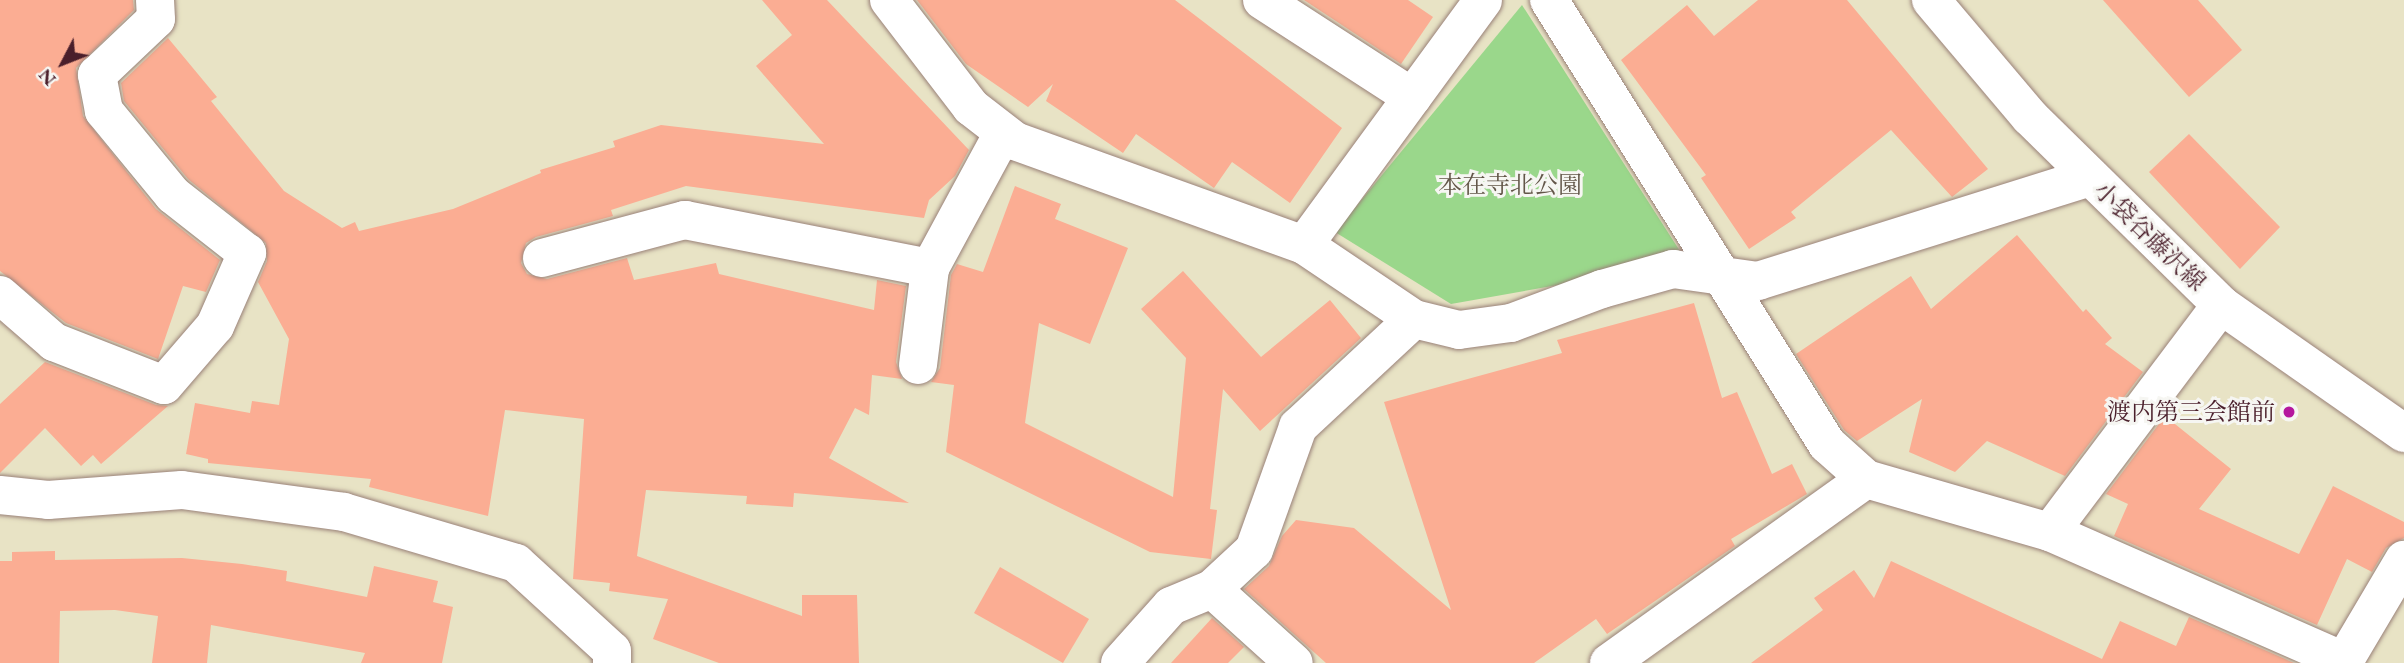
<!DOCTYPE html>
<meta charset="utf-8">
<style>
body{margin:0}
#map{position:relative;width:2404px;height:663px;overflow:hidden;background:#e8e3c5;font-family:"EB Garamond","Noto Serif JP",serif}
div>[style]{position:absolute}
.green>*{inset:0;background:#9ad78b}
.building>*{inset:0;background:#fbad93}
.roads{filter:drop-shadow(0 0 2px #998178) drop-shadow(0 0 2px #998178)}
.minor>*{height:38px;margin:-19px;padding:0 19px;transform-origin:19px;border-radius:19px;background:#fff}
.major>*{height:38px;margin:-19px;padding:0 19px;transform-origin:19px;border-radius:19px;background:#fff}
.dots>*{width:19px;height:19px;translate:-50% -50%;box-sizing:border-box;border:4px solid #f6f6f2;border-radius:50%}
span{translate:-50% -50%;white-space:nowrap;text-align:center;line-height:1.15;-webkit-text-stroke:6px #f6f6f2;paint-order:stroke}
.park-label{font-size:24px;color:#625648}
.street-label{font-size:24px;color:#4a1f2b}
.poi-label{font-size:24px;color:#4a1f2b}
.right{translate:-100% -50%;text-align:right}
.north{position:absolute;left:28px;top:28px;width:70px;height:70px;-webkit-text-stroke:5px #f6f6f2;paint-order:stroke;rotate:228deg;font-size:19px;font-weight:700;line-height:28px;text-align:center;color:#4a1f2b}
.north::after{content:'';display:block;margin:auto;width:24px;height:32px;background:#4a1f2b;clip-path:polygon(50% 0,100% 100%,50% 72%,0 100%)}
</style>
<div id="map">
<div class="green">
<div style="clip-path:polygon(1522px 5px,1687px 262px,1451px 304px,1335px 232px)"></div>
</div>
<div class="building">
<div style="clip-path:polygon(0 0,133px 0,134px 10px,76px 68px,83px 116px,156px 209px,220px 260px,206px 292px,183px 286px,158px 359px,66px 323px,0 271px)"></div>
<div style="clip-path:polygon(762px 0,827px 0,969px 150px,955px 176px,929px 200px,924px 218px,686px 186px,611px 210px,613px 216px,536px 237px,526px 243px,521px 263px,527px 274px,547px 279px,627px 258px,634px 280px,716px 263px,719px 274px,874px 310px,877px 280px,906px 286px,896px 362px,902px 379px,872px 375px,869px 415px,855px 408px,829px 458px,909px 503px,794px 493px,793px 507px,746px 504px,747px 496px,646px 490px,637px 556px,802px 616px,802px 595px,857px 595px,859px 663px,719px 663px,653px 639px,668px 599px,609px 591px,610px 583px,573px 579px,584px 419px,505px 410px,488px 516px,369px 487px,371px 479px,208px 463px,208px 459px,186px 454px,195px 403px,250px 413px,252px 401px,279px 405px,289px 339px,258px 282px,267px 261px,266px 243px,188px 179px,124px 101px,121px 83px,168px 38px,217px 97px,211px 101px,284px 191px,342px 228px,355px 222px,359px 231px,453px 209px,541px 173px,540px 170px,615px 147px,613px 141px,661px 125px,824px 144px,756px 66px,792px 35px)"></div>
<div style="clip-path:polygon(917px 0,1175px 0,1342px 128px,1290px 203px,1232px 162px,1214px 188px,1136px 134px,1123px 153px,1046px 101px,1053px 84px,1028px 107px,966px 64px)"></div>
<div style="clip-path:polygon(1304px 0,1408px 0,1433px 17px,1401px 64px)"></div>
<div style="clip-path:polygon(1758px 0,1847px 0,1988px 169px,1952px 197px,1891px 130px,1791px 212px,1796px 218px,1749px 249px,1701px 178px,1706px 175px,1621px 60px,1687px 5px,1714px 36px)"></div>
<div style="clip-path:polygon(2103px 0,2198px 0,2242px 50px,2189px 97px)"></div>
<div style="clip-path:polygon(2189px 134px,2280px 227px,2240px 269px,2149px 172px)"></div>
<div style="clip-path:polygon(1015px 186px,1061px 204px,1055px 219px,1128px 248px,1090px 344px,1039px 323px,1025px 423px,1173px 497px,1186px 358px,1141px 309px,1183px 271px,1261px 357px,1330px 300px,1361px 338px,1260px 431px,1223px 389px,1210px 509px,1217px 510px,1211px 559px,1150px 552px,946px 452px,954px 385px,931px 382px,940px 368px,951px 275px,957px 264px,983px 272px)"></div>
<div style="clip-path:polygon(2017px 235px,2083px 312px,2086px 309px,2112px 338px,2105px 344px,2143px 372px,2065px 476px,1987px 441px,1955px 472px,1909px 452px,1922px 399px,1857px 441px,1844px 430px,1796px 354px,1911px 276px,1931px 309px)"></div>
<div style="clip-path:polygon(1694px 303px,1722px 398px,1737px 392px,1772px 474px,1792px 464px,1807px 494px,1731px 539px,1735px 546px,1607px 634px,1596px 619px,1534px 663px,1326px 663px,1244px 589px,1269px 566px,1282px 536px,1296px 520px,1354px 528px,1451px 610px,1384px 402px,1562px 353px,1557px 340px)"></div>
<div style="clip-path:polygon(45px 362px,156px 405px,168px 406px,101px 464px,93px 455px,81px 466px,45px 428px,0 473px,0 404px)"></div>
<div style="clip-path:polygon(2165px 416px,2231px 469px,2199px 509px,2299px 554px,2333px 486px,2404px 522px,2404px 538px,2386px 548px,2372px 572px,2347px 559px,2317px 625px,2114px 536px,2128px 504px,2106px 494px)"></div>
<div style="clip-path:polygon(55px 551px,55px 560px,182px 558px,242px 564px,287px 571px,286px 581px,367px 597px,374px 566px,438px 581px,433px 602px,453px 607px,442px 663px,361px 663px,365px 653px,211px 625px,207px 663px,152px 663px,158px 616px,115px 610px,60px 611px,59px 663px,0 663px,0 561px,12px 561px,12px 552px)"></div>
<div style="clip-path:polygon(1891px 561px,2102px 659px,2120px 621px,2176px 646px,2189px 617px,2294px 663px,1751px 663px,1823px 610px,1814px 598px,1854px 570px,1874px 598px)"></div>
<div style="clip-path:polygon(1000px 567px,1089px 619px,1063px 663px,974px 613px)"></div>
<div style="clip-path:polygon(1212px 618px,1244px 647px,1228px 663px,1171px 663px)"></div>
</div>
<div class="roads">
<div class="minor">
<div style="left:889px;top:0;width:135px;rotate:52.5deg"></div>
<div style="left:971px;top:107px;width:56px;rotate:37.7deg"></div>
<div style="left:1015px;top:141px;width:307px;rotate:19.8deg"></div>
<div style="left:1304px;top:245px;width:133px;rotate:33.9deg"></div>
<div style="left:1414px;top:319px;width:46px;rotate:13.7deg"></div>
<div style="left:1459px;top:330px;width:52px;rotate:-7.7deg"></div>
<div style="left:1511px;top:323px;width:97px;rotate:-20.5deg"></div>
<div style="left:1602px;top:289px;width:74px;rotate:-15.7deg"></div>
<div style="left:1673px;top:269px;width:86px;rotate:8deg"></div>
<div style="left:1758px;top:281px;width:348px;rotate:-17.4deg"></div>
<div style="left:1262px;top:0;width:179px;rotate:32.9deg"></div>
<div style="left:1549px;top:0;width:524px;rotate:57.95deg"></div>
<div style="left:1827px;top:444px;width:52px;rotate:41.9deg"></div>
<div style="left:1866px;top:479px;width:191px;rotate:16.1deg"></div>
<div style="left:2050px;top:532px;width:321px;rotate:23.7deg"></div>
<div style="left:1304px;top:245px;width:303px;rotate:-53.8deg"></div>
<div style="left:542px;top:258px;width:148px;rotate:-14.9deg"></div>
<div style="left:685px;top:220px;width:250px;rotate:11.1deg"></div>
<div style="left:0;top:295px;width:72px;rotate:41deg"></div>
<div style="left:54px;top:342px;width:118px;rotate:21.4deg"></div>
<div style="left:164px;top:385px;width:78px;rotate:-49.2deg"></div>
<div style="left:215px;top:326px;width:80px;rotate:-66.3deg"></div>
<div style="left:247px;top:253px;width:94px;rotate:-141.9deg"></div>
<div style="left:173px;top:195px;width:109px;rotate:-129.4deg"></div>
<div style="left:104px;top:111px;width:37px;rotate:-101deg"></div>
<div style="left:97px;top:75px;width:81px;rotate:-43.5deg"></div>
<div style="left:156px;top:19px;width:19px;rotate:-93deg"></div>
<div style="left:918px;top:365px;width:98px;rotate:-82.9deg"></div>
<div style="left:930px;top:268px;width:153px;rotate:-61.6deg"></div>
<div style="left:0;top:495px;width:48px;rotate:5.9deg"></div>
<div style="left:48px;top:500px;width:134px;rotate:-4.3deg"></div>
<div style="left:182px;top:490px;width:163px;rotate:7.7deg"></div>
<div style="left:344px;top:512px;width:179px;rotate:16.5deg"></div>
<div style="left:516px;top:563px;width:130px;rotate:42.5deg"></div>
<div style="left:612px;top:651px;width:12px;rotate:90deg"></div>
<div style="left:2050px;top:532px;width:284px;rotate:-53deg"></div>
<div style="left:1212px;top:589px;width:110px;rotate:42.1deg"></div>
<div style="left:1120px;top:663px;width:76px;rotate:-48.2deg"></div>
<div style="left:1171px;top:606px;width:44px;rotate:-22.5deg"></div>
<div style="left:1212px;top:589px;width:57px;rotate:-42.9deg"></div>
<div style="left:1254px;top:550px;width:131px;rotate:-70.3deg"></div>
<div style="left:1298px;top:427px;width:158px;rotate:-43deg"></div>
<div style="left:1609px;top:663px;width:316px;rotate:-35.6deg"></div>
<div style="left:2343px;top:663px;width:120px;rotate:-59.4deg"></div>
</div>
<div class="major">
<div style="left:1931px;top:0;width:153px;rotate:49.8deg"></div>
<div style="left:2030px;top:117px;width:268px;rotate:44.5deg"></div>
<div style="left:2221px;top:305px;width:223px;rotate:35deg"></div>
</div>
</div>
<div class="dots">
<div style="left:2289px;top:412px;background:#b5179e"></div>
</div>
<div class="park-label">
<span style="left:1510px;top:185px">本在寺北公園</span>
</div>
<div class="street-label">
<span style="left:2150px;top:236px;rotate:44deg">小袋谷藤沢線</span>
</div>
<div class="poi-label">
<span class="right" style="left:2275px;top:412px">渡内第三会館前</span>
</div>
<div class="north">N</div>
</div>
